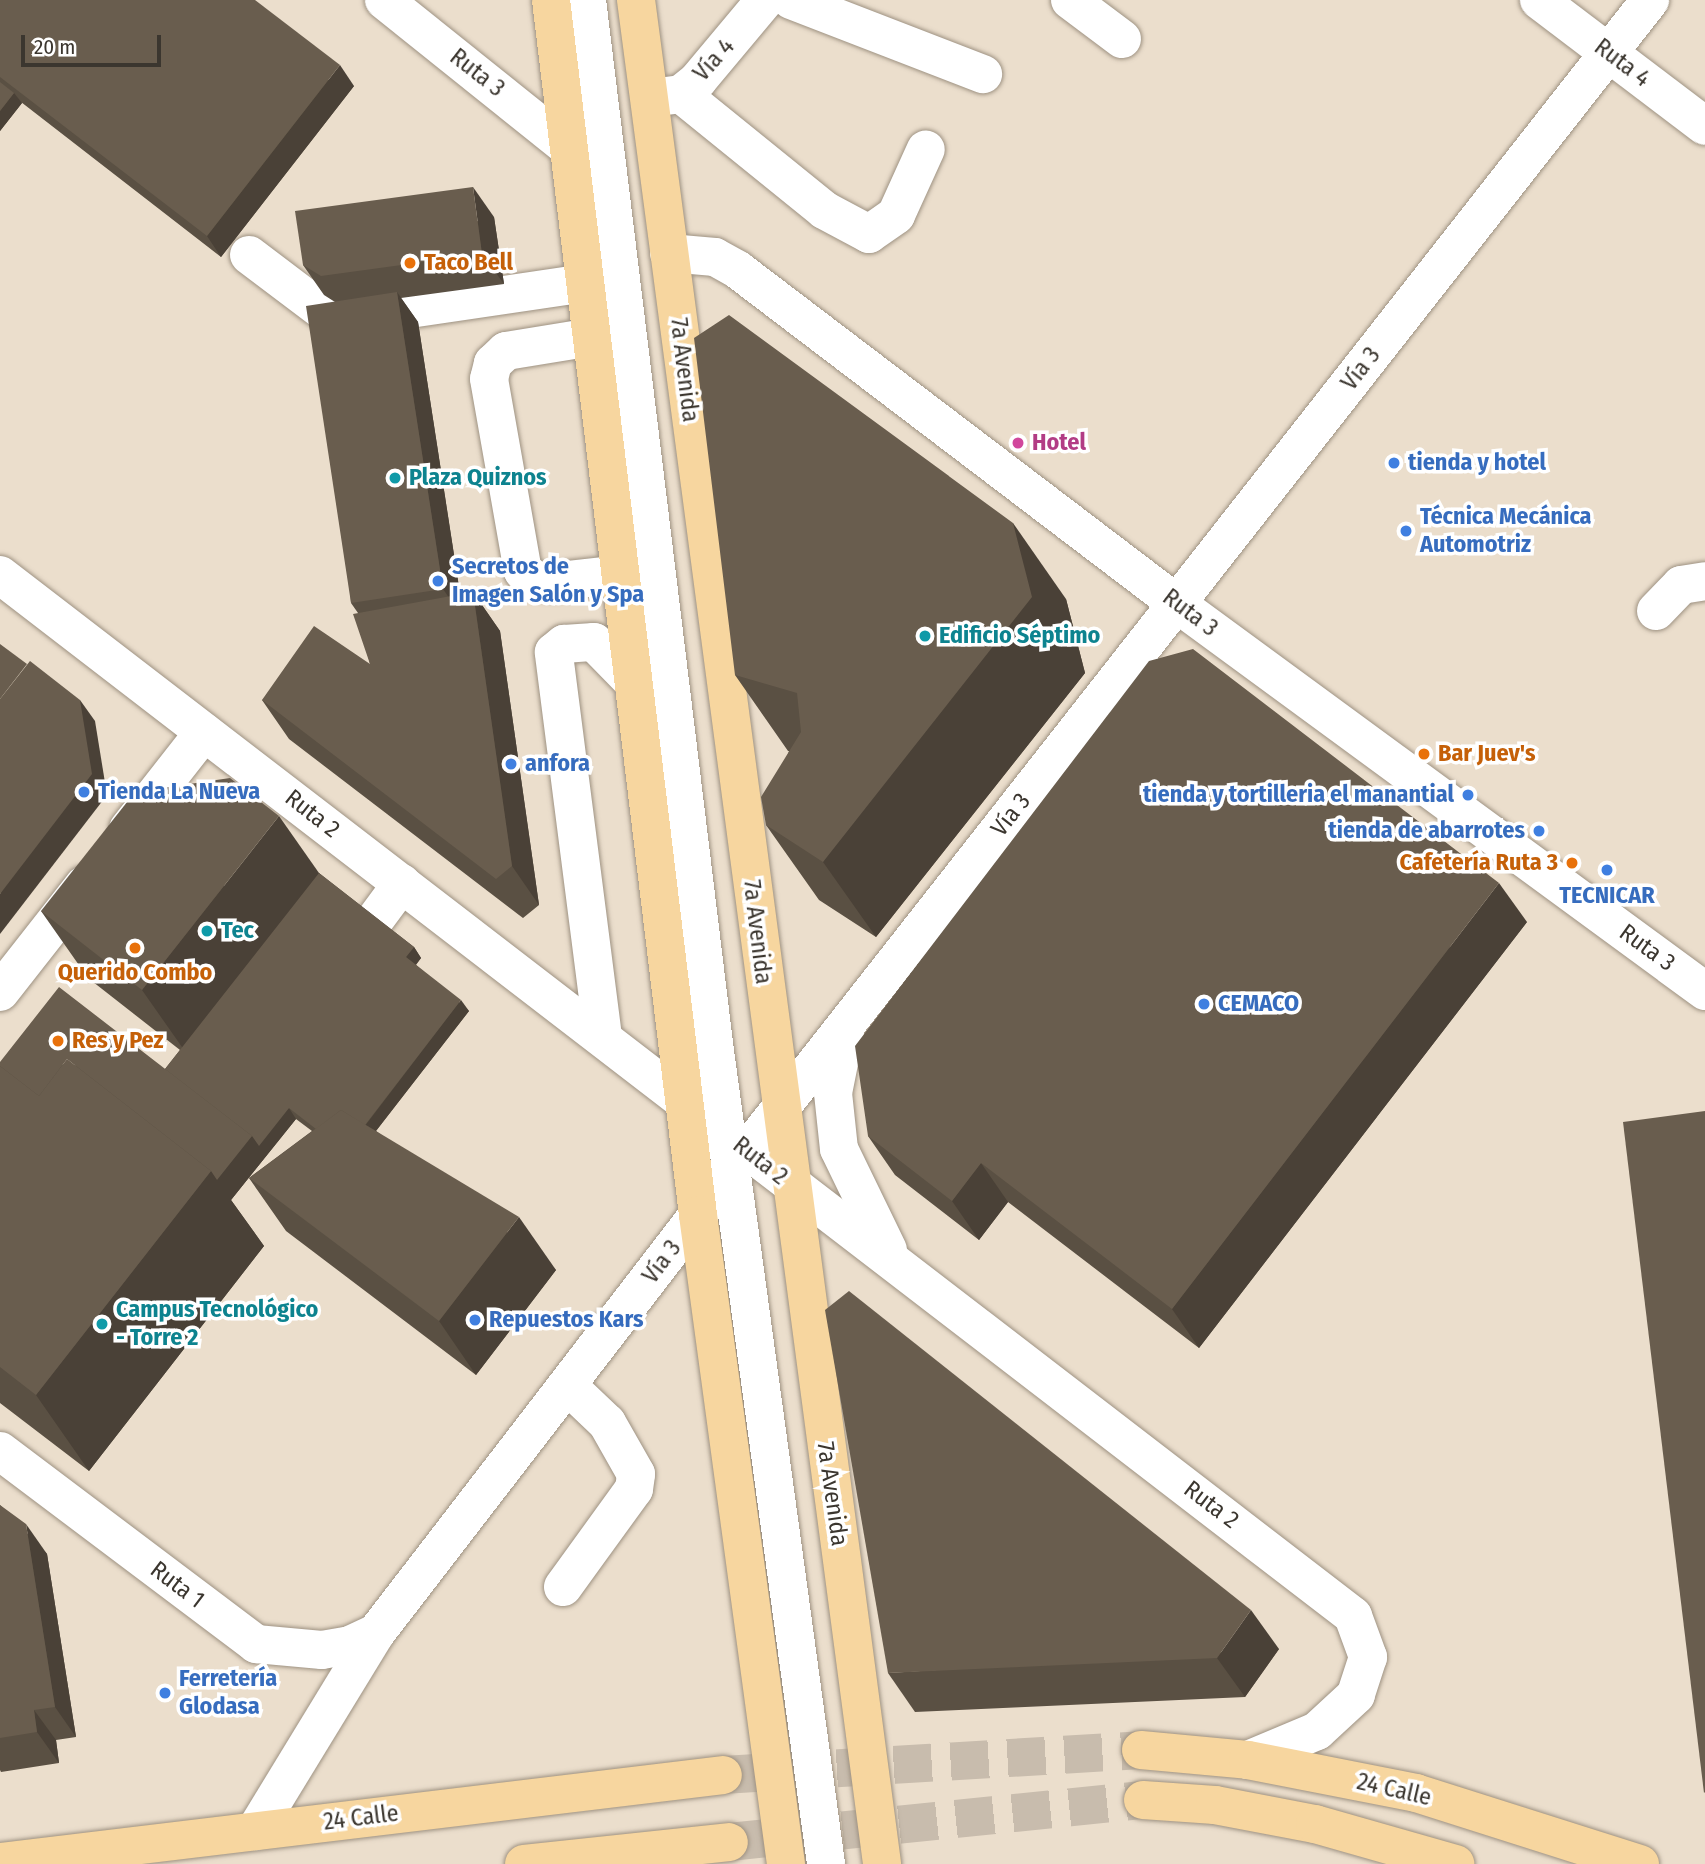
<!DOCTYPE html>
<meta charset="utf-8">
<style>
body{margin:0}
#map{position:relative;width:1705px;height:1864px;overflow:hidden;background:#ebdecc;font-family:"Fira Sans Condensed",sans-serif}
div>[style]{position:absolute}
.major-tunnel>*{height:38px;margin-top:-19px;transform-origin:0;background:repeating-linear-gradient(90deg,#c8bcad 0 38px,transparent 0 57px)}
.roads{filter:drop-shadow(0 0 2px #9e9282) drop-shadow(0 0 2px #9e9282)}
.minor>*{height:38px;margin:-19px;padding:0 19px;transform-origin:19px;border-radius:19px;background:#fff}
.major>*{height:38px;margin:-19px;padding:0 19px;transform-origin:19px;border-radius:19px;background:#f7d69f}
.wall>*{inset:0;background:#5a5043}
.shaded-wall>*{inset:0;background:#4a4137}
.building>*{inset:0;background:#695d4e}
.dots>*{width:19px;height:19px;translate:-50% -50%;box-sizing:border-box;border:4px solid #fff;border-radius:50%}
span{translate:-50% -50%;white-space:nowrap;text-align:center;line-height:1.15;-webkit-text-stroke:7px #fff;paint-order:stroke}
.street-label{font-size:24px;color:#3b362f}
.food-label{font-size:24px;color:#c56008;font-weight:700}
.left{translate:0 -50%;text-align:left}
.right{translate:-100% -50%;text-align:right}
.hotel-label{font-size:24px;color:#b23c85;font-weight:700}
.shop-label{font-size:24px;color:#366cbe;font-weight:700}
.culture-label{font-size:24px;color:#0d838f;font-weight:700}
.scale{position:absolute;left:21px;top:35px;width:140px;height:32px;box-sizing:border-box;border:4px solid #3b362f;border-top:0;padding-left:9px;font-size:21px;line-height:24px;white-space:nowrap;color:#3b362f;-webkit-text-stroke:5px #fff;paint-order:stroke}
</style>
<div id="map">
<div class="major-tunnel">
<div style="left:723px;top:1775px;width:419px;rotate:-3.4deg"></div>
<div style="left:729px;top:1842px;width:416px;rotate:-5.8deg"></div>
</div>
<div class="roads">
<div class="minor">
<div style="left:384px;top:0;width:237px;rotate:38.7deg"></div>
<div style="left:587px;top:0;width:1052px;rotate:83.06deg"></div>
<div style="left:714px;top:1044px;width:828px;rotate:82.22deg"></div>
<div style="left:791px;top:0;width:206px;rotate:21.1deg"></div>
<div style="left:1070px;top:0;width:65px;rotate:36.9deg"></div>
<div style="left:1539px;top:0;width:208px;rotate:37.2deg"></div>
<div style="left:681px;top:94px;width:184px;rotate:39deg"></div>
<div style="left:824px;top:210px;width:51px;rotate:28.1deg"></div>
<div style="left:869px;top:234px;width:33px;rotate:-35deg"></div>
<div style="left:896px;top:215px;width:72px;rotate:-65.6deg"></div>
<div style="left:658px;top:97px;width:23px;rotate:-7deg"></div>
<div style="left:681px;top:94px;width:22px;rotate:-39deg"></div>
<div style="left:698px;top:80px;width:104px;rotate:-50.1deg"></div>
<div style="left:669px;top:253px;width:46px;rotate:5deg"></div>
<div style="left:715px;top:257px;width:26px;rotate:29deg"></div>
<div style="left:738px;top:270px;width:550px;rotate:37.24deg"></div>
<div style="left:1176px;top:603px;width:656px;rotate:36.26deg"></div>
<div style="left:249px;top:255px;width:108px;rotate:37.1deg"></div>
<div style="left:335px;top:320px;width:254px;rotate:-8.4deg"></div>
<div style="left:592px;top:337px;width:87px;rotate:170.8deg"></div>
<div style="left:506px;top:351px;width:18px;rotate:137deg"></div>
<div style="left:493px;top:363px;width:16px;rotate:104deg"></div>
<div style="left:489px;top:379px;width:195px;rotate:80deg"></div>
<div style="left:523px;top:571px;width:13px;rotate:45deg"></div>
<div style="left:532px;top:580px;width:19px;rotate:6deg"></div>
<div style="left:551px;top:582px;width:70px;rotate:-6.5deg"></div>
<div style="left:0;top:575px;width:1707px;rotate:37.57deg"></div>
<div style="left:1353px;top:1616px;width:44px;rotate:69.9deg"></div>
<div style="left:1368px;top:1657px;width:40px;rotate:108deg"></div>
<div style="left:1356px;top:1695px;width:53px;rotate:137.3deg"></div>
<div style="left:1317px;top:1731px;width:75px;rotate:157.2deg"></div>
<div style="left:1656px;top:611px;width:36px;rotate:-46deg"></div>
<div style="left:1681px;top:585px;width:24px;rotate:-9deg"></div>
<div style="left:128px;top:829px;width:123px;rotate:-51.9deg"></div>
<div style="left:374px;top:921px;width:47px;rotate:-53.6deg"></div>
<div style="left:0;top:992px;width:136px;rotate:-51.9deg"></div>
<div style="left:845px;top:1033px;width:61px;rotate:101.3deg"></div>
<div style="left:833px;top:1093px;width:56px;rotate:83.9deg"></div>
<div style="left:839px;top:1149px;width:112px;rotate:64.1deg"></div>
<div style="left:603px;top:1037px;width:388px;rotate:-97.3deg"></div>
<div style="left:554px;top:652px;width:13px;rotate:-39deg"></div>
<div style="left:564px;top:644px;width:30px;rotate:-4deg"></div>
<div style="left:594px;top:642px;width:57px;rotate:45.7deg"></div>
<div style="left:0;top:1451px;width:321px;rotate:37deg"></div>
<div style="left:256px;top:1644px;width:66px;rotate:5.2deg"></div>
<div style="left:322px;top:1650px;width:28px;rotate:-10deg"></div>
<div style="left:350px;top:1645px;width:29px;rotate:-25deg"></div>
<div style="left:563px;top:1587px;width:121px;rotate:-54.1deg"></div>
<div style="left:634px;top:1489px;width:15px;rotate:-82deg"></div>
<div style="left:636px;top:1474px;width:59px;rotate:-119.6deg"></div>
<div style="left:607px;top:1423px;width:54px;rotate:-136.5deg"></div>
<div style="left:255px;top:1831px;width:232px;rotate:-58.6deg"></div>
<div style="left:376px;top:1633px;width:608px;rotate:-52.41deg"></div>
<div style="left:747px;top:1151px;width:1463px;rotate:-51.88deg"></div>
</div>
<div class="major">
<div style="left:551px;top:0;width:1224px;rotate:83.1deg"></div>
<div style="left:698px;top:1215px;width:655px;rotate:82.28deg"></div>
<div style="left:636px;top:0;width:1880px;rotate:82.48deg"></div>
<div style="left:1141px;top:1750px;width:107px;rotate:5.3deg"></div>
<div style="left:1248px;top:1760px;width:171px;rotate:11.1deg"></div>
<div style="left:1416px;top:1793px;width:235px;rotate:17.6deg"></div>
<div style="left:1143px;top:1800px;width:72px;rotate:4deg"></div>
<div style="left:1215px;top:1805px;width:102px;rotate:10.8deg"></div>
<div style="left:1315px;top:1824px;width:146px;rotate:15.9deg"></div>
<div style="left:0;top:1862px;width:728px;rotate:-6.86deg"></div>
<div style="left:524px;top:1864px;width:206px;rotate:-6.1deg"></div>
</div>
</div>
<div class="wall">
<div style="clip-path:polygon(0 0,354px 86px,221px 257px,21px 102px,22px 103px,0 131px)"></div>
<div style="clip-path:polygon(494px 217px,504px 284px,401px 298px,418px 322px,460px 594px,473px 592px,500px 631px,539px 905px,523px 918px,289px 739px,262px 700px,370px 664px,358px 613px,351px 603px,335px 302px,324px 295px,303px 265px)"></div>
<div style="clip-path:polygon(1066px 599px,1085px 673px,876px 937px,819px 900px,766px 825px,789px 751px,788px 751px,735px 675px)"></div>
<div style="clip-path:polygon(319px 873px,414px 947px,421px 958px,416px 965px,469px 1011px,376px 1131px,556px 1270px,476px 1375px,286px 1231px,249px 1178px,312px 1131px,296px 1119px,231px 1200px,264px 1246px,89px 1471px,0 1403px,0 1062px,165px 1069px,180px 1050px,88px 978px,41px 911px)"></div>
<div style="clip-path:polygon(1527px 922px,1199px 1348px,1008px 1202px,979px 1240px,895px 1175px,868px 1136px)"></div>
<div style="clip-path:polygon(0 1505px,47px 1554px,76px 1737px,56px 1740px,59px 1763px,1px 1772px,0 1770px)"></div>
<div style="clip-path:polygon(1279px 1649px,1245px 1697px,915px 1712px,888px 1673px)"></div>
</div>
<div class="shaded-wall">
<div style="clip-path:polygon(340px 65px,354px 86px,221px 257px,207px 236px)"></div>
<div style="clip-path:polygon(14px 93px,22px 103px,0 131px,0 111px)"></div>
<div style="clip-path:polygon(473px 187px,494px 217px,504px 284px,482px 254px)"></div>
<div style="clip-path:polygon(397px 292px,418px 322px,464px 619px,443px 589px)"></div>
<div style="clip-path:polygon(1013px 523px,1066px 599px,1085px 673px,876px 937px,823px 862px)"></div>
<div style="clip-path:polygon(473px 592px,500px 631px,539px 905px,512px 866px)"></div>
<div style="clip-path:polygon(80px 700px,95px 721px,107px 795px,0 934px,0 894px)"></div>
<div style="clip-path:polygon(279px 816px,326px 883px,189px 1057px,142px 990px)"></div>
<div style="clip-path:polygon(1499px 883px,1527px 922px,1199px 1348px,1172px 1309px)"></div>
<div style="clip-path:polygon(414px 947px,421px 958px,413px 968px,406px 957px)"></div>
<div style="clip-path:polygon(461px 1000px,469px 1011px,365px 1145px,358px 1135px)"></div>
<div style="clip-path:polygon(289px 1108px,296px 1119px,231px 1200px,264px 1246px,89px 1471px,36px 1395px,211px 1171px,252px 1136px)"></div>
<div style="clip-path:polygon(981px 1163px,1008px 1202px,979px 1240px,952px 1201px)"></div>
<div style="clip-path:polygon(519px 1217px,556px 1270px,476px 1375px,439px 1321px)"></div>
<div style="clip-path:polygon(26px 1524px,47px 1554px,76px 1737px,55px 1707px)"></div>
<div style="clip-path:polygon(1251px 1610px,1279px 1649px,1245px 1697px,1217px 1658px)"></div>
<div style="clip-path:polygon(34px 1710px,56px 1740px,59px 1763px,37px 1732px)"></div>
</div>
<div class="building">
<div style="clip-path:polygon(0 0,255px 0,340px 65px,207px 236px,0 77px)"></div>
<div style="clip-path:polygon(0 82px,14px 93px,0 111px)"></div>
<div style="clip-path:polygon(473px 187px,482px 254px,321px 276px,303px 265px,295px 211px)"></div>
<div style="clip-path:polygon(397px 292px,443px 589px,351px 603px,306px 306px)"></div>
<div style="clip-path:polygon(729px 315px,1013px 523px,1032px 597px,823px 862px,766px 825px,761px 797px,801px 732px,797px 693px,735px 675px,694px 338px)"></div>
<div style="clip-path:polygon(473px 592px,512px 866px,496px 879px,262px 700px,314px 626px,370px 664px,353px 614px)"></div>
<div style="clip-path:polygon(0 644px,27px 664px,0 699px)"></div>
<div style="clip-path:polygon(1193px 649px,1499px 883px,1172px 1309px,981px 1163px,952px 1201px,868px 1136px,855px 1046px,1149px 661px)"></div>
<div style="clip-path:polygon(30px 661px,80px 700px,92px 774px,0 894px,0 699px)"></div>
<div style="clip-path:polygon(230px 778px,279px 816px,142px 990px,41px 911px,135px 792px)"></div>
<div style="clip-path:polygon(319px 873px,414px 947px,406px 957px,461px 1000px,365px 1125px,341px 1110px,316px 1129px,289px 1108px,259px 1146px,252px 1136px,165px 1069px)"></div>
<div style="clip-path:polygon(59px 987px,252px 1136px,217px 1180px,211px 1171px,67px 1059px,39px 1096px,0 1066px,0 1062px)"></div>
<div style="clip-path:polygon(67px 1059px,211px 1171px,36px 1395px,0 1367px,0 1066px,39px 1096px)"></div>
<div style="clip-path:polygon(341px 1110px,519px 1217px,439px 1321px,249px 1178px)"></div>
<div style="clip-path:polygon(1705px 1111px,1705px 1792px,1704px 1793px,1623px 1122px)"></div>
<div style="clip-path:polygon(849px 1291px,1251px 1610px,1217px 1658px,888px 1673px,825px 1310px)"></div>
<div style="clip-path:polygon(0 1505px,26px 1524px,55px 1707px,34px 1710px,37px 1732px,0 1738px)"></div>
</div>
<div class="dots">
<div style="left:410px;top:263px;background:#e8710a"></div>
<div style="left:1018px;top:443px;background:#d1479c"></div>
<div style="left:1394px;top:463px;background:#3f7fe0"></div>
<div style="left:395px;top:478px;background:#0f9aa8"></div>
<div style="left:1406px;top:531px;background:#3f7fe0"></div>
<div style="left:438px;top:581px;background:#3f7fe0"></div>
<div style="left:925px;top:636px;background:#0f9aa8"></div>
<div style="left:1424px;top:754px;background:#e8710a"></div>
<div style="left:511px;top:764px;background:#3f7fe0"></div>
<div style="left:84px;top:792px;background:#3f7fe0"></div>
<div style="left:1468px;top:795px;background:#3f7fe0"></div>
<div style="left:1539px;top:831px;background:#3f7fe0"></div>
<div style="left:1572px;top:863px;background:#e8710a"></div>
<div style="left:1607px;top:870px;background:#3f7fe0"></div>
<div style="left:207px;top:931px;background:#0f9aa8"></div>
<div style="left:135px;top:948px;background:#e8710a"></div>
<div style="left:1204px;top:1004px;background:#3f7fe0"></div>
<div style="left:58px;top:1041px;background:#e8710a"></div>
<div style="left:475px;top:1320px;background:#3f7fe0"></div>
<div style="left:102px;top:1324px;background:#0f9aa8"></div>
<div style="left:165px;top:1693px;background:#3f7fe0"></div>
</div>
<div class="street-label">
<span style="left:714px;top:60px;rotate:-48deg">Vía 4</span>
<span style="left:1622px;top:63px;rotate:37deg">Ruta 4</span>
<span style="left:477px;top:73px;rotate:38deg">Ruta 3</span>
<span style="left:1361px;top:369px;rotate:-52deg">Vía 3</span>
<span style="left:684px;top:370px;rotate:83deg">7a Avenida</span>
<span style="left:1190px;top:613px;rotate:37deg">Ruta 3</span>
<span style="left:312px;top:814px;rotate:38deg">Ruta 2</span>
<span style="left:1011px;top:815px;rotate:-52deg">Vía 3</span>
<span style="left:757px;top:932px;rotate:83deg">7a Avenida</span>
<span style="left:1647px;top:948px;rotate:36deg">Ruta 3</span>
<span style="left:760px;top:1161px;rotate:38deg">Ruta 2</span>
<span style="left:662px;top:1262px;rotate:-53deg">Vía 3</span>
<span style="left:832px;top:1494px;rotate:82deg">7a Avenida</span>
<span style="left:1211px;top:1505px;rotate:37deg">Ruta 2</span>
<span style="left:177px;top:1585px;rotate:37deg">Ruta 1</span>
<span style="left:1394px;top:1790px;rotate:13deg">24 Calle</span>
<span style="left:361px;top:1818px;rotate:-7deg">24 Calle</span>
</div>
<div class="food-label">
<span class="left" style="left:424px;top:263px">Taco Bell</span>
<span class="left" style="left:1438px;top:754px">Bar Juev's</span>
<span class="right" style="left:1558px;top:863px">Cafetería Ruta 3</span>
<span style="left:135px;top:973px">Querido Combo</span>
<span class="left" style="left:72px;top:1041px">Res y Pez</span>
</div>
<div class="hotel-label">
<span class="left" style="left:1032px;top:443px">Hotel</span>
</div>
<div class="shop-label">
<span class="left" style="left:1408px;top:463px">tienda y hotel</span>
<span class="left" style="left:1420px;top:531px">Técnica Mecánica<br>Automotriz</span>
<span class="left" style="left:452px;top:581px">Secretos de<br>Imagen Salón y Spa</span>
<span class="left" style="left:525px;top:764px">anfora</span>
<span class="left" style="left:98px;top:792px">Tienda La Nueva</span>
<span class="right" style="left:1454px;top:795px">tienda y tortilleria el manantial</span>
<span class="right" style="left:1525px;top:831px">tienda de abarrotes</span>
<span style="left:1607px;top:896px">TECNICAR</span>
<span class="left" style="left:1218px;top:1004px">CEMACO</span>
<span class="left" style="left:489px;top:1320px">Repuestos Kars</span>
<span class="left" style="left:179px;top:1693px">Ferretería<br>Glodasa</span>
</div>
<div class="culture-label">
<span class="left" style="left:409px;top:478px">Plaza Quiznos</span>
<span class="left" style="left:939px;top:636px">Edificio Séptimo</span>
<span class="left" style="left:221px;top:931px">Tec</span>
<span class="left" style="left:116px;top:1324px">Campus Tecnológico<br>- Torre 2</span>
</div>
<div class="scale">20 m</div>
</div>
